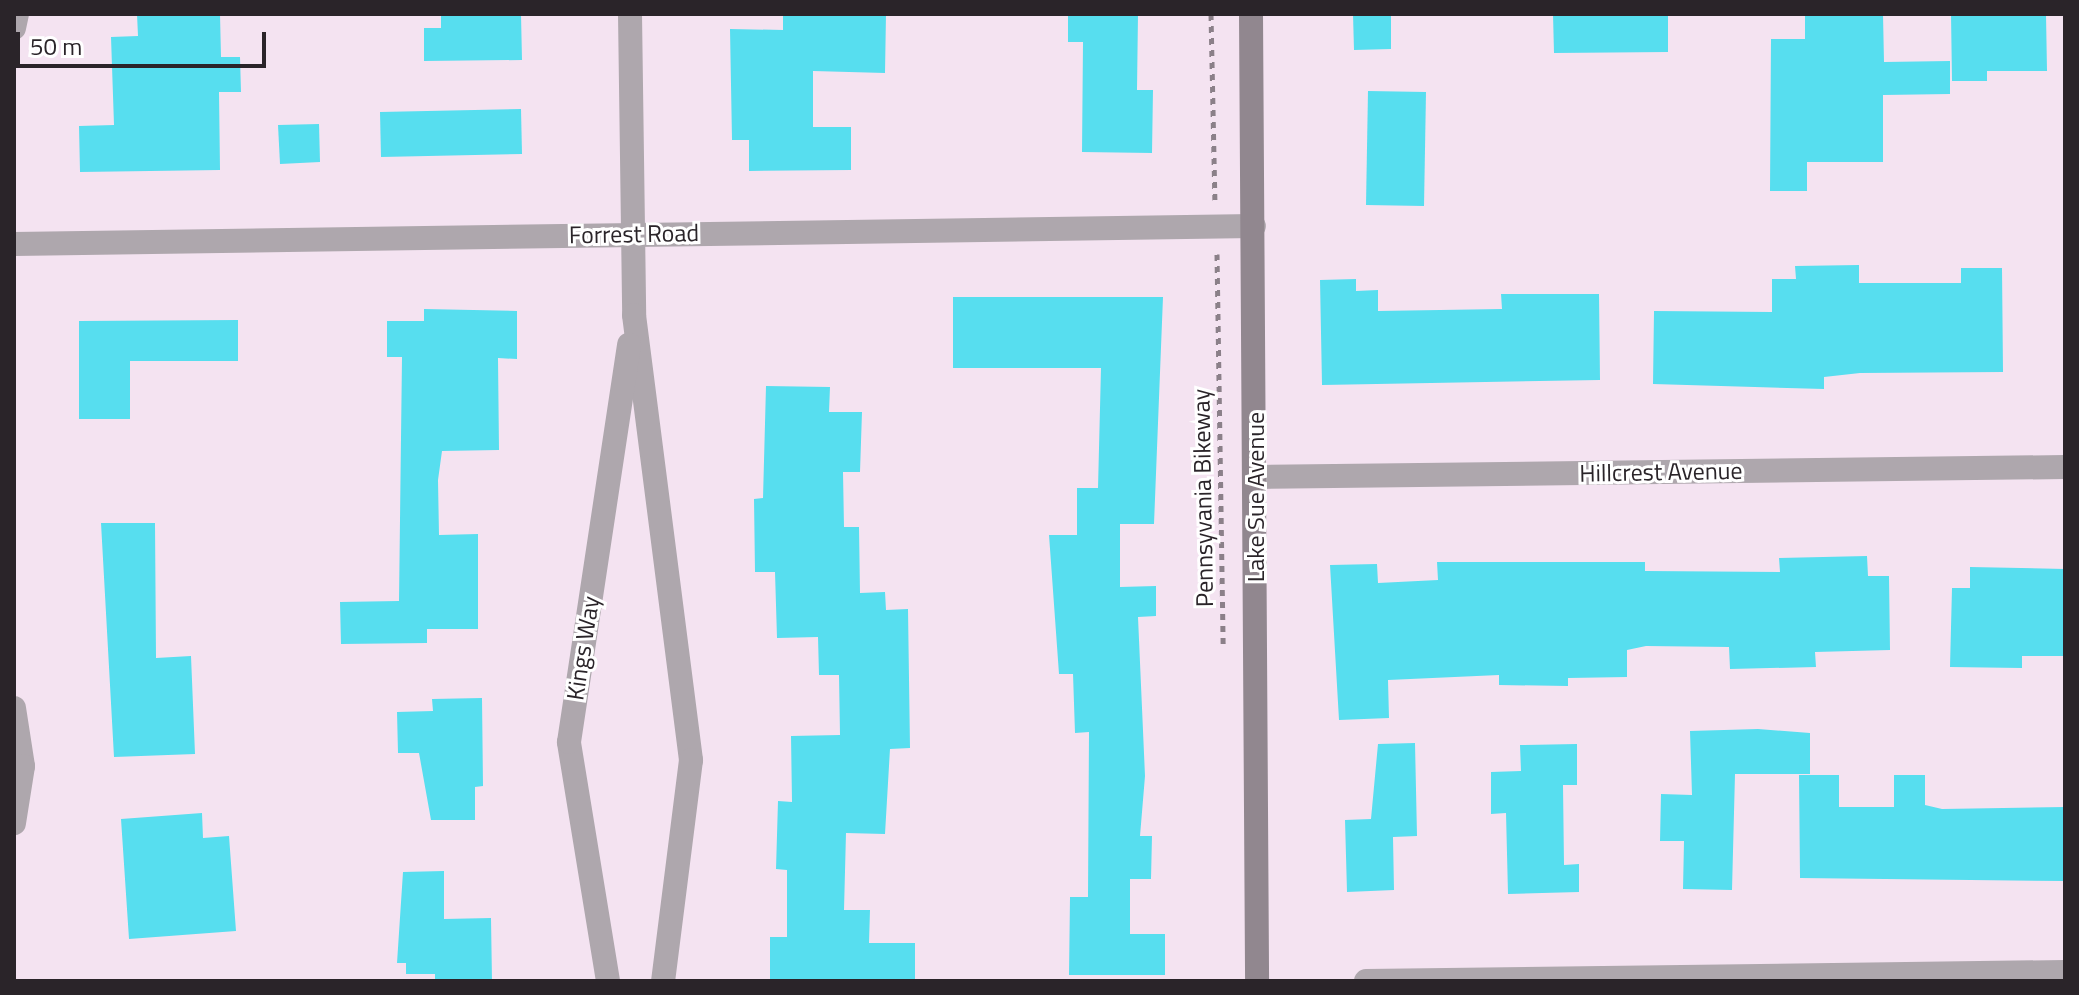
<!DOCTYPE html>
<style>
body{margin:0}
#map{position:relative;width:2079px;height:995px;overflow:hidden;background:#f4e3f1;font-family:"Titillium Web",sans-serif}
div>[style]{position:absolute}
.building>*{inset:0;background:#57deef}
.path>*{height:5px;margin-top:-2.5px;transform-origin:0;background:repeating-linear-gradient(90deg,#8b8089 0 6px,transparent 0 12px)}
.street>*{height:24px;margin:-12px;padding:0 12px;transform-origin:12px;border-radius:12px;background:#aea7ad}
.secondary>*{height:24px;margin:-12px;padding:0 12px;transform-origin:12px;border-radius:12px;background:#91878f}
span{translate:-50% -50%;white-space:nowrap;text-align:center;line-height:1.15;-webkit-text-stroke:6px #fff;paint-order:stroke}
.street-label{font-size:24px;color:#2a2429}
.frame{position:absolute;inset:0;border:16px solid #2a2429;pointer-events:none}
.scale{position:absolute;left:16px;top:32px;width:250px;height:36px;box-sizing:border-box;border:4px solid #2a2429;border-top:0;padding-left:10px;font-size:24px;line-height:28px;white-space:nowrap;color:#2a2429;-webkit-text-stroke:6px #fff;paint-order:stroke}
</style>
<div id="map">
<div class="building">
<div style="clip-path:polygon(137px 14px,220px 14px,221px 57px,240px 57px,241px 92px,219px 92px,220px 170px,80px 172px,79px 126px,114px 125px,111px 37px,138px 36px)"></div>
<div style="clip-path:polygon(441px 14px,521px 14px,522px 60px,424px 61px,424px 28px,441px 28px)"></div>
<div style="clip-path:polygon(783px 14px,886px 14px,885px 73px,813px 71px,813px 127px,851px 127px,851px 170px,749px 171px,749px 140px,732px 140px,730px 29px,783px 30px)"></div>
<div style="clip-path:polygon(1068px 14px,1138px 14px,1137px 90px,1153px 90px,1152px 153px,1082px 152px,1083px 42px,1068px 42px)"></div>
<div style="clip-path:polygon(1353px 14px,1391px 14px,1391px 49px,1354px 50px)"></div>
<div style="clip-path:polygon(1553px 14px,1668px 14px,1668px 52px,1554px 53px)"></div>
<div style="clip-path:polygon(1805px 14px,1883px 14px,1884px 62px,1950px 61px,1950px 94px,1883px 95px,1883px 162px,1807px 162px,1807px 191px,1770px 191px,1771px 39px,1805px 39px)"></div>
<div style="clip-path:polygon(1951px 14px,2046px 14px,2047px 71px,1987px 71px,1987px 81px,1952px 81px)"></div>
<div style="clip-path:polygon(1368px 91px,1426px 92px,1424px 206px,1366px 205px)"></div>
<div style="clip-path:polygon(521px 109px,522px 154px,381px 157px,380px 112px)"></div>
<div style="clip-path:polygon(319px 124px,320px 162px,280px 164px,278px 125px)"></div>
<div style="clip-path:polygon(1859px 265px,1859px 283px,1961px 283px,1961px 268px,2002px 268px,2003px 372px,1860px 373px,1824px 377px,1824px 389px,1653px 384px,1654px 311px,1772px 312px,1772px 279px,1796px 279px,1795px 266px)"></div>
<div style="clip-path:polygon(1356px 279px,1356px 291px,1378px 290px,1378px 311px,1502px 309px,1501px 294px,1599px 294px,1600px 380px,1322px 385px,1320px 280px)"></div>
<div style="clip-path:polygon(953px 297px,1163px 297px,1154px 524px,1120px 524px,1120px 587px,1156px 586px,1156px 616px,1138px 617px,1145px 776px,1140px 836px,1152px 836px,1151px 879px,1130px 879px,1130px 934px,1165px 934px,1165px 975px,1069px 975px,1070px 897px,1088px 897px,1089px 732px,1075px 733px,1073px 674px,1059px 674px,1049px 535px,1077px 535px,1077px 488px,1098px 488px,1101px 368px,953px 368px)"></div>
<div style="clip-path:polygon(424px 309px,517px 311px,517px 359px,498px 358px,499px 450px,442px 451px,438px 480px,439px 535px,478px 534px,478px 629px,427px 629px,427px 643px,341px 644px,340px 602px,399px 601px,402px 357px,387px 357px,387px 321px,424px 321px)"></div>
<div style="clip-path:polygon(238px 320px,238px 361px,130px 361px,130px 419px,79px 419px,79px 321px)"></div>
<div style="clip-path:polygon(766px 386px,830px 387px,829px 412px,862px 412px,860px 472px,843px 472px,844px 527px,859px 527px,860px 593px,885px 592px,886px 610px,908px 609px,910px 748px,890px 749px,885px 834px,846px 833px,844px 910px,870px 910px,869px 943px,915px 943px,915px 980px,770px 979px,770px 937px,787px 937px,787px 870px,776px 869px,778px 801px,792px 802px,791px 736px,840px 735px,839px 675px,819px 675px,818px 637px,777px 638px,775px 572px,755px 572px,754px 499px,763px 498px)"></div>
<div style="clip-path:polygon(101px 523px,155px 523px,156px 658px,191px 656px,195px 754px,114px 757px)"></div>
<div style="clip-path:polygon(1867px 556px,1868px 576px,1889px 576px,1890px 650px,1815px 652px,1816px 667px,1730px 669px,1729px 647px,1646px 646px,1627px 650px,1627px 677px,1568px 678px,1568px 686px,1499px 685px,1499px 675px,1388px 680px,1389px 718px,1339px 720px,1330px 565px,1377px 564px,1378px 583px,1438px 580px,1437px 562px,1645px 562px,1645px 571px,1780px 572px,1779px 558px)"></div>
<div style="clip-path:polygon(1970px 567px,2065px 569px,2065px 656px,2022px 656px,2022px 668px,1950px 667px,1952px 588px,1970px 588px)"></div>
<div style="clip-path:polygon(482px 698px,483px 786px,475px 787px,475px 820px,431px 820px,419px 753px,398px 753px,397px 712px,433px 711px,432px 699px)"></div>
<div style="clip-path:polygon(1758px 729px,1810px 733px,1810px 774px,1735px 774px,1732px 890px,1683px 889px,1684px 841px,1660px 841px,1661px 794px,1692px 795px,1690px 731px)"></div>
<div style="clip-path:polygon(1415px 743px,1417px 836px,1393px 837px,1394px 890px,1347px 892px,1345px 820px,1371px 819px,1378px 744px)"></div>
<div style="clip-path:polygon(1577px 744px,1577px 785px,1563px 785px,1564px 865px,1579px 864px,1579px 892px,1508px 894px,1506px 813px,1491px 814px,1491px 772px,1521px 771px,1520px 745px)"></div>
<div style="clip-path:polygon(1799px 775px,1839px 775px,1839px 807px,1894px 807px,1894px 775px,1925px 775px,1925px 805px,1942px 809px,2065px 807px,2065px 881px,1800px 878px)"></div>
<div style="clip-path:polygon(202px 813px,203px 838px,229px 836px,236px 931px,129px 939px,121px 819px)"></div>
<div style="clip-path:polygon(444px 871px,444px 919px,491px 918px,492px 981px,435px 981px,435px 974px,406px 974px,406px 963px,397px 963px,403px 872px)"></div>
</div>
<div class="path">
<div style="left:1211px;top:14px;width:186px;rotate:88.8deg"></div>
<div style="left:1217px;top:254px;width:394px;rotate:89.1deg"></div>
</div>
<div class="street">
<div style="left:630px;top:14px;width:301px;rotate:89.2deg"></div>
<div style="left:634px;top:315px;width:449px;rotate:82.7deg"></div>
<div style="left:691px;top:760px;width:223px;rotate:97.2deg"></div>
<div style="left:14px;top:28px;width:14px;rotate:-78deg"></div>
<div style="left:14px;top:244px;width:1240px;rotate:-0.83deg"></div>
<div style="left:1257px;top:477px;width:808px;rotate:-0.71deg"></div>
<div style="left:14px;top:708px;width:59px;rotate:81.2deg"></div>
<div style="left:23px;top:766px;width:58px;rotate:99deg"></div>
<div style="left:608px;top:981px;width:242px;rotate:-99.3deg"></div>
<div style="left:569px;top:742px;width:402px;rotate:-81.4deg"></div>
<div style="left:1366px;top:981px;width:699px;rotate:-0.74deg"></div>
</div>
<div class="secondary">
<div style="left:1251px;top:14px;width:967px;rotate:89.64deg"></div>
</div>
<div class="street-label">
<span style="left:634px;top:234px;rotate:-1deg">Forrest Road</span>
<span style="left:1661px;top:472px;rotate:-1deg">Hillcrest Avenue</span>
<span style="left:1256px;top:497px;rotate:-90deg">Lake Sue Avenue</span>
<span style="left:1203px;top:498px;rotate:-91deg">Pennsyvania Bikeway</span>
<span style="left:583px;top:648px;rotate:-81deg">Kings Way</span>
</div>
<div class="frame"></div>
<div class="scale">50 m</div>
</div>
